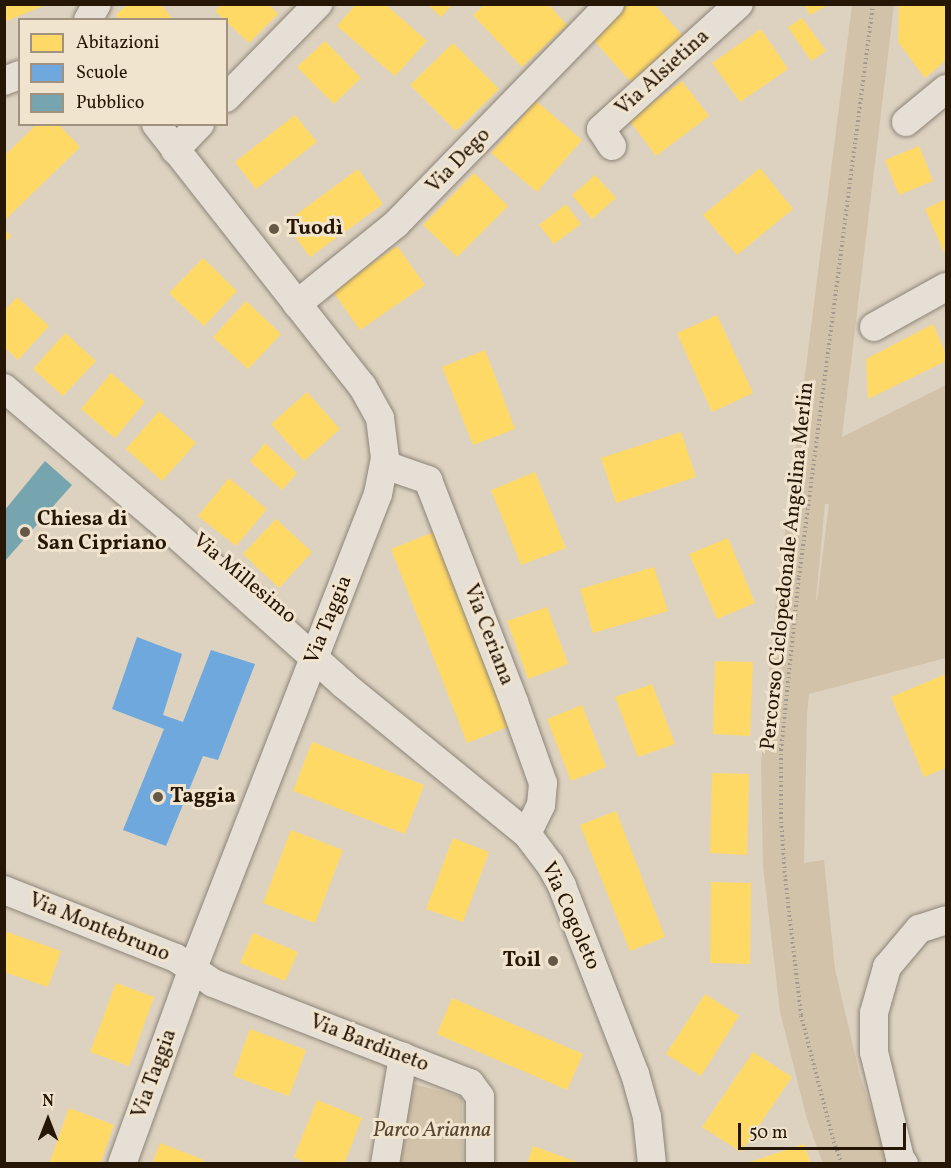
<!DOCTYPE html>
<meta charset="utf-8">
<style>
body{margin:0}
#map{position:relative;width:951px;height:1168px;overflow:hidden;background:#ddd2c0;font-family:Vollkorn,serif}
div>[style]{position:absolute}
.green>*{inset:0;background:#d2c2a9}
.homes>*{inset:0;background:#ffd966}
.schools>*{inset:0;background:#6fa8dc}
.public>*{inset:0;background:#76a5af}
.path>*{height:4px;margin-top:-2px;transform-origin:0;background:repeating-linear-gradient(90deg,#a09a91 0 1.5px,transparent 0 4.5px)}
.roads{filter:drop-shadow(0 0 2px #8d8478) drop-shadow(0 0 2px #8d8478)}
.minor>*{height:28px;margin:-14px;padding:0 14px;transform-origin:14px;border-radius:14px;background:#e5dfd5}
.dots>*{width:16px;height:16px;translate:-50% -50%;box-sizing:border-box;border:3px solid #f1e4ce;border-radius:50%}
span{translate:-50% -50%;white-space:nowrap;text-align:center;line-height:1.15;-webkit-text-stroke:6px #f1e4ce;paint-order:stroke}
.street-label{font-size:21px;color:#261606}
.poi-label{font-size:21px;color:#261606;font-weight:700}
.left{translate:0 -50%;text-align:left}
.right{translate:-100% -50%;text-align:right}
.park-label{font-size:21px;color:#574631;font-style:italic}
.frame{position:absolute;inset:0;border:6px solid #261606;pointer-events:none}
.legend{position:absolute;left:18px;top:18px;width:210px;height:108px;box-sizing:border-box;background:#f1e4ce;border:2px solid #a0927e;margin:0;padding:8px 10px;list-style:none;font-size:18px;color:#261606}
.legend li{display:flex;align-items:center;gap:12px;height:30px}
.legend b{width:30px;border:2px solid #a0927e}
.north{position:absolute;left:18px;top:1090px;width:60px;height:60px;-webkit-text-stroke:4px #f1e4ce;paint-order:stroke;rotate:0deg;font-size:16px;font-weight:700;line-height:24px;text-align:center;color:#261606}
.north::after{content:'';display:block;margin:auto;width:21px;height:27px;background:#261606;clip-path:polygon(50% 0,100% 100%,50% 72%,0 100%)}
.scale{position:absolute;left:738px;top:1123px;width:168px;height:27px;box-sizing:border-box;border:3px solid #261606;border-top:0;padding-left:8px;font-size:18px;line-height:21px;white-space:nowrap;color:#261606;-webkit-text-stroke:4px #f1e4ce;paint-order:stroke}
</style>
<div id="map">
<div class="green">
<div style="clip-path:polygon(evenodd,852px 5px,894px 5px,842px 437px,946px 385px,946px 658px,809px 694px,807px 715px,804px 863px,824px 860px,835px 969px,860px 1076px,890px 1163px,823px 1164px,807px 1119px,780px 1012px,763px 866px,761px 763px,776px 602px,852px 5px,825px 504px,829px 504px,817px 600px,816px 599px,825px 504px)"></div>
<div style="clip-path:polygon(410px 1083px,462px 1097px,463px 1163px,397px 1164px)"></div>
</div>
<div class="homes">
<div style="clip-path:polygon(129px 4px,161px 4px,173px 20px,120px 20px,116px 14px)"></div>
<div style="clip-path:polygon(222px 4px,269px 4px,278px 14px,249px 43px,215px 11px)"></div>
<div style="clip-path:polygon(356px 4px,385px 4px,427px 41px,395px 76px,337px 26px)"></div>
<div style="clip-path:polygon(427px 4px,453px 4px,441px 17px)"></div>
<div style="clip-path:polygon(485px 4px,548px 4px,567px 25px,522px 67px,473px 15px)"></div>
<div style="clip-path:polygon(624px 4px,654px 4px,683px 36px,631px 82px,589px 35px)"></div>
<div style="clip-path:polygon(804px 4px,830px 4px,810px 15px)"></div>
<div style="clip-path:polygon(899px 4px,946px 6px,946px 60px,925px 78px,898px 42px)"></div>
<div style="clip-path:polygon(4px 5px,46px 5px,4px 22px)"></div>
<div style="clip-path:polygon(802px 18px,826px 51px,811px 61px,788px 27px)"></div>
<div style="clip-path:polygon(761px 29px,788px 69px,740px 102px,712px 63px)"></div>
<div style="clip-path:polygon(325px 41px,361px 78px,334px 104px,297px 67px)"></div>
<div style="clip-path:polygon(453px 43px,499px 89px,456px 131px,410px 85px)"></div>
<div style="clip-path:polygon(682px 81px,709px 116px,656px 156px,629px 120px)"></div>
<div style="clip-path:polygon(536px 101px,582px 140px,537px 192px,491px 153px)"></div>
<div style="clip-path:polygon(295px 115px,317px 142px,256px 189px,235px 162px)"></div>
<div style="clip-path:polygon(37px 124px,58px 124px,80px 147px,4px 221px,4px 156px)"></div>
<div style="clip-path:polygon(919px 146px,933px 181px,899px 195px,885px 160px)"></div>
<div style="clip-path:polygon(760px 168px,793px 209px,737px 255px,703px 215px)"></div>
<div style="clip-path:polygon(358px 169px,383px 204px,310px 257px,285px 223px)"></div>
<div style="clip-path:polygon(474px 173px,508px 206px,457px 257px,423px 225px)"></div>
<div style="clip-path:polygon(595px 175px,616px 198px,592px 219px,572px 195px)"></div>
<div style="clip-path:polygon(946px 199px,946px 252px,944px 253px,925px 209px)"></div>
<div style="clip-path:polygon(566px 204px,581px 224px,554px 244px,539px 225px)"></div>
<div style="clip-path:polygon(4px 229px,11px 236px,4px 243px)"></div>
<div style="clip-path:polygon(397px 246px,425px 285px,360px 330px,332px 290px)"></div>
<div style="clip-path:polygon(203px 258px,237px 291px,204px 326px,169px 293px)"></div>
<div style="clip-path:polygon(17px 297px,49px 326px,18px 360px,4px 347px,4px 311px)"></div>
<div style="clip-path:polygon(246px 301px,281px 334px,248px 369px,213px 337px)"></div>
<div style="clip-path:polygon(717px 315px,753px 393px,712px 412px,677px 333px)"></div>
<div style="clip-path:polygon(933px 324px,946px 354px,946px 361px,868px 399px,866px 359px)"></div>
<div style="clip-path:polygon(65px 333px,96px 361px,63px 396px,33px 369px)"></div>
<div style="clip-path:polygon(485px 350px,515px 429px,473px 445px,442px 367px)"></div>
<div style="clip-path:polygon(111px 373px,145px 402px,115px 438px,81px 409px)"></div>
<div style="clip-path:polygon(307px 392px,340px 429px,304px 461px,271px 424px)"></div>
<div style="clip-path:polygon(159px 411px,196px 443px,162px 481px,126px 449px)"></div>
<div style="clip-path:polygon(681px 432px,696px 477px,616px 503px,601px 458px)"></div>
<div style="clip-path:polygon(265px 443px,297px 473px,282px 490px,250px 461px)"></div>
<div style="clip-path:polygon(535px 472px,566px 548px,521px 565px,491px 490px)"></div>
<div style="clip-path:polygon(229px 478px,267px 509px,236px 546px,198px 516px)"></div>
<div style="clip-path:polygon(276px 519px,312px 552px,279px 588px,243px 554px)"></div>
<div style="clip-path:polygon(434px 532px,510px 726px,467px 743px,391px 549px)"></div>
<div style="clip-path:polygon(728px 538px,755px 603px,717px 619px,689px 554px)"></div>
<div style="clip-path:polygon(654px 567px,668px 611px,593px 633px,580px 589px)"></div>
<div style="clip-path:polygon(547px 607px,568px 664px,528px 679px,507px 621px)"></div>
<div style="clip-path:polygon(715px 661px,753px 662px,750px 736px,713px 734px)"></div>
<div style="clip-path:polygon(946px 674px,946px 768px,924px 777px,891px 697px)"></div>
<div style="clip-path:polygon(652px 684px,675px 744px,638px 757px,615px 697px)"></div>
<div style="clip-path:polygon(582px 705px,606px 767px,571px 781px,547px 719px)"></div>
<div style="clip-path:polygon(312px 742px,424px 785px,405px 834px,293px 791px)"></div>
<div style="clip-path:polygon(712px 773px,749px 774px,747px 855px,710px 853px)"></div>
<div style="clip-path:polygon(616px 811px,665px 937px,630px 951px,580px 825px)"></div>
<div style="clip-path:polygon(291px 830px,343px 850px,315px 923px,263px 903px)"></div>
<div style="clip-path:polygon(453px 838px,489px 852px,463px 922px,426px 909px)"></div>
<div style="clip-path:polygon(711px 882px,751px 883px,750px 964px,710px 963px)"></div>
<div style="clip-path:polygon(4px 931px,61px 951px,48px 987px,4px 972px)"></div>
<div style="clip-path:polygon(253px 933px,298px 952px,285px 981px,240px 963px)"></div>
<div style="clip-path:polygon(116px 983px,154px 997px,129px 1066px,90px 1052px)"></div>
<div style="clip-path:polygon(705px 994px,739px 1016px,701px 1076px,666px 1054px)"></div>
<div style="clip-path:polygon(452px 998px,583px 1054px,567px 1090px,437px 1034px)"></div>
<div style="clip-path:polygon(250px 1029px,306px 1050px,289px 1096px,233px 1076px)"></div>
<div style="clip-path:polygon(753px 1052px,792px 1077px,741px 1152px,702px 1127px)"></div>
<div style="clip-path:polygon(317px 1100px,362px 1118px,344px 1164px,310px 1164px,294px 1157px)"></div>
<div style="clip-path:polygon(69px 1108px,114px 1125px,100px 1164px,49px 1164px)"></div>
<div style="clip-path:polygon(160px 1143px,204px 1160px,202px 1164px,152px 1164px)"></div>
<div style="clip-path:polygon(804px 1144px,811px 1164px,747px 1164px,747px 1163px)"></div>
<div style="clip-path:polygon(533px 1146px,580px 1163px,580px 1164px,527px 1164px)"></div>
</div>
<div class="schools">
<div style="clip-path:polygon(137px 637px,182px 654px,163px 715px,183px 722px,211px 650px,255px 664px,218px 760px,203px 756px,166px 846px,123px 830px,164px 729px,112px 709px)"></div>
</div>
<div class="public">
<div style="clip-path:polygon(45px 461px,72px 485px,4px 562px,4px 511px)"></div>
</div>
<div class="path">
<div style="left:842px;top:1164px;width:27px;rotate:-110deg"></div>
<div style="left:833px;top:1139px;width:128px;rotate:-104.5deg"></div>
<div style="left:801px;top:1015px;width:139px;rotate:-96.6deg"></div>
<div style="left:785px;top:877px;width:59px;rotate:-93.9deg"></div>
<div style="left:781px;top:818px;width:68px;rotate:-90deg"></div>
<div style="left:781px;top:750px;width:174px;rotate:-84.1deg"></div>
<div style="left:799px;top:577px;width:578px;rotate:-82.64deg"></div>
</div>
<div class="roads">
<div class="minor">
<div style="left:88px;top:20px;width:18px;rotate:-61deg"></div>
<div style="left:4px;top:81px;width:17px;rotate:-21deg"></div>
<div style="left:226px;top:98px;width:132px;rotate:-45.6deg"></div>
<div style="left:906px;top:122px;width:52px;rotate:-39.5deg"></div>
<div style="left:612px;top:146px;width:20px;rotate:-123deg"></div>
<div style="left:601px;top:129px;width:186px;rotate:-42.2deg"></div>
<div style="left:175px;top:150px;width:36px;rotate:-46deg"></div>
<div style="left:297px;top:304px;width:127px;rotate:-38.9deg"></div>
<div style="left:396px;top:224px;width:307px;rotate:-45.8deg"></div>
<div style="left:874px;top:327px;width:82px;rotate:-29.1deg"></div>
<div style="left:4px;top:388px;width:219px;rotate:40.4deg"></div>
<div style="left:171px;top:530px;width:231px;rotate:41.8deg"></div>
<div style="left:343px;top:684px;width:237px;rotate:39.2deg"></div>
<div style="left:527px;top:834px;width:38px;rotate:53deg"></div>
<div style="left:550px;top:864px;width:25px;rotate:61deg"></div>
<div style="left:562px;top:886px;width:202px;rotate:68.8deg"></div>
<div style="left:635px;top:1074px;width:45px;rotate:74.4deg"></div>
<div style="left:647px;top:1117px;width:47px;rotate:83.9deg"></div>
<div style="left:385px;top:465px;width:46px;rotate:19.2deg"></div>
<div style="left:428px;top:480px;width:238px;rotate:68.8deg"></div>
<div style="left:514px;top:702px;width:86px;rotate:70.3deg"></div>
<div style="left:543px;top:783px;width:22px;rotate:95deg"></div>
<div style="left:541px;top:805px;width:32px;rotate:116deg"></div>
<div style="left:4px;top:890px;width:185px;rotate:21.6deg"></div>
<div style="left:176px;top:958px;width:45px;rotate:34deg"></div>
<div style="left:213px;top:983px;width:276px;rotate:21.3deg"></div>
<div style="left:470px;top:1083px;width:17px;rotate:54deg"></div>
<div style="left:480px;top:1097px;width:67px;rotate:90deg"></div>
<div style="left:122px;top:1164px;width:208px;rotate:-70.1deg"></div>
<div style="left:193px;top:968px;width:509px;rotate:-68.68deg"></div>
<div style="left:378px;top:494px;width:37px;rotate:-79deg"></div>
<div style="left:385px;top:458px;width:40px;rotate:-97.1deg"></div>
<div style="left:380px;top:418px;width:37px;rotate:-119deg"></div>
<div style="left:362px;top:386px;width:333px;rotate:-128.2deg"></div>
<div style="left:385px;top:1164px;width:109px;rotate:-80.5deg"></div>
<div style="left:904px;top:1164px;width:7px;rotate:-124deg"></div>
<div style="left:900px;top:1158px;width:109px;rotate:-103.8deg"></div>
<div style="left:874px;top:1052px;width:39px;rotate:-90deg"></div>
<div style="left:874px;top:1013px;width:48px;rotate:-74.2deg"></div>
<div style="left:887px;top:967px;width:50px;rotate:-49.9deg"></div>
<div style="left:919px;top:929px;width:28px;rotate:-18deg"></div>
</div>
</div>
<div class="dots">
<div style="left:274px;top:229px;background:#665847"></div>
<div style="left:25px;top:532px;background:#665847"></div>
<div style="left:158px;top:797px;background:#665847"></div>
<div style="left:553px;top:961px;background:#665847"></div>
</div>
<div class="street-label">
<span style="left:663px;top:73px;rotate:-42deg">Via Alsietina</span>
<span style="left:459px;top:161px;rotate:-46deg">Via Dego</span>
<span style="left:788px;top:566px;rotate:-84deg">Percorso Ciclopedonale Angelina Merlin</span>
<span style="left:244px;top:579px;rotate:40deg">Via Millesimo</span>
<span style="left:329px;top:620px;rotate:-68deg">Via Taggia</span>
<span style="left:488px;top:635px;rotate:69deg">Via Ceriana</span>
<span style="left:570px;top:916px;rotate:66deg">Via Cogoleto</span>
<span style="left:99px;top:928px;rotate:22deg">Via Montebruno</span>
<span style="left:369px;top:1044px;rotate:21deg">Via Bardineto</span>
<span style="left:155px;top:1074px;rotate:-70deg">Via Taggia</span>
</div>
<div class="poi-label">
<span class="left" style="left:286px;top:229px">Tuodì</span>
<span class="left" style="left:37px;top:532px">Chiesa di<br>San Cipriano</span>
<span class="left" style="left:170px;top:797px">Taggia</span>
<span class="right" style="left:541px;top:961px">Toil</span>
</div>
<div class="park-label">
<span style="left:432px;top:1131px">Parco Arianna</span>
</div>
<div class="frame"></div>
<ul class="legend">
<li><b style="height:16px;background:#ffd966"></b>Abitazioni</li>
<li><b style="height:16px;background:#6fa8dc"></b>Scuole</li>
<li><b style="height:16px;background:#76a5af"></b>Pubblico</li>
</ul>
<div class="north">N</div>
<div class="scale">50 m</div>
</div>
